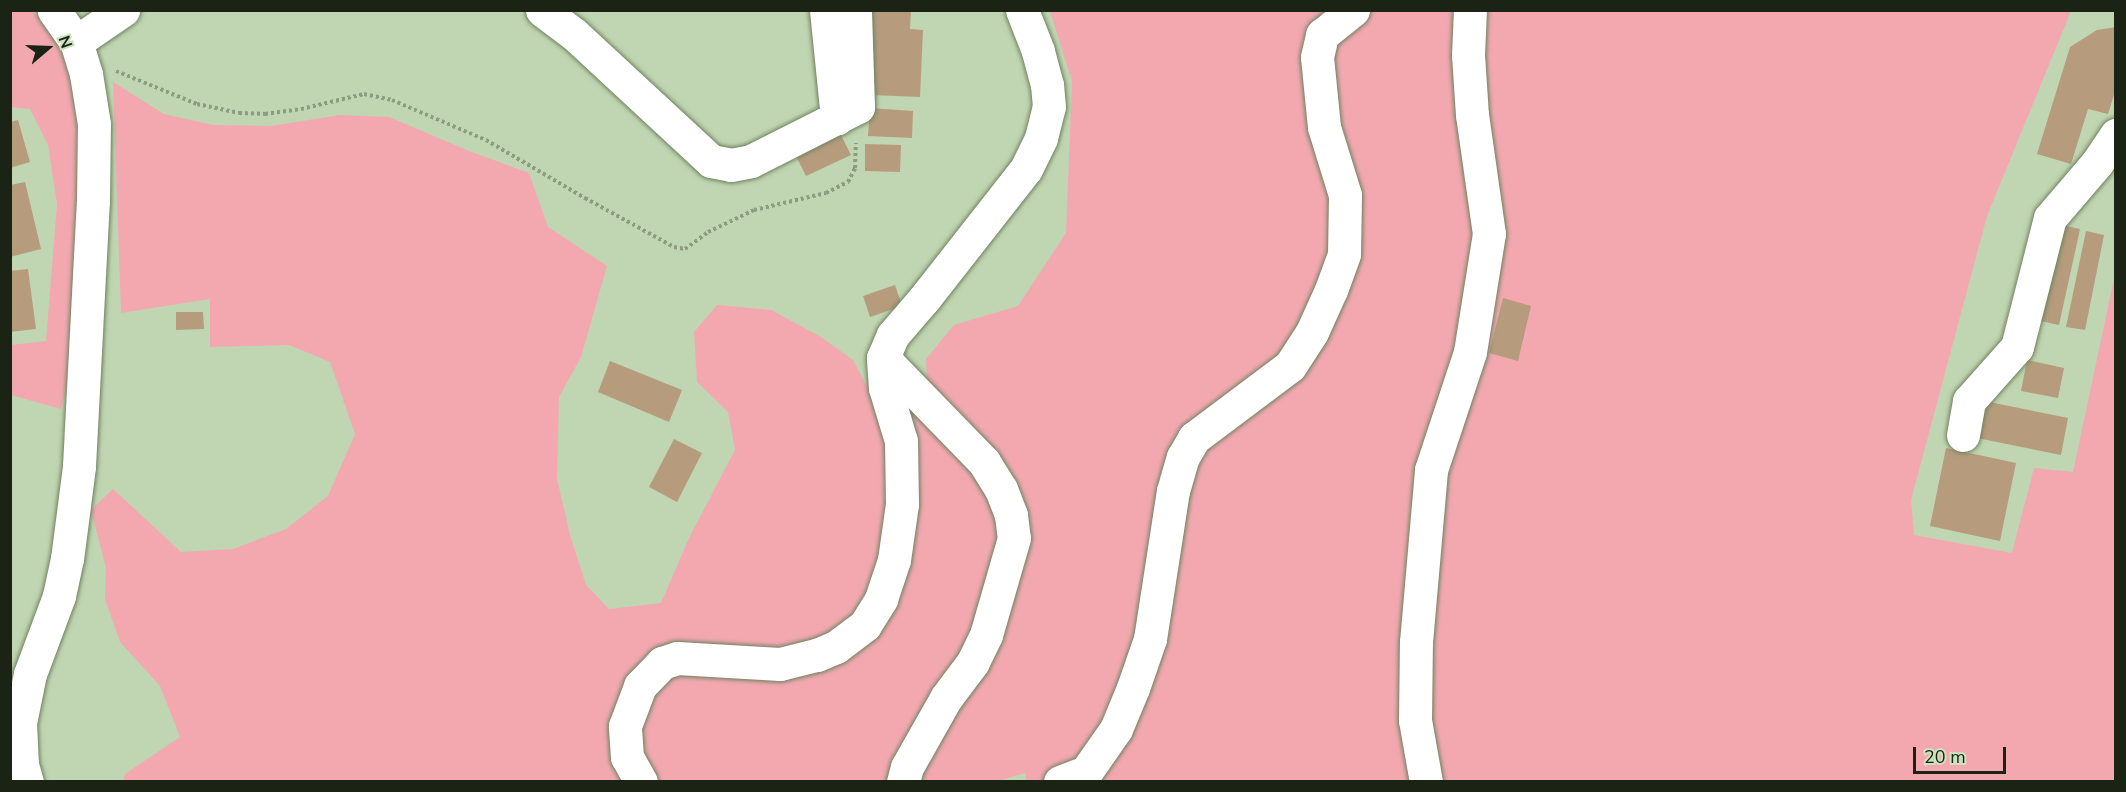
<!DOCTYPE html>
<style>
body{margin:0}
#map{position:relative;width:2126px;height:792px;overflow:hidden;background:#c0d5b1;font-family:"Nunito Sans",sans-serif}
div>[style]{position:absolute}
.green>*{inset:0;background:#f3a8b0}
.building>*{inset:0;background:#b69c7c}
.path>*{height:4px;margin-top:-2px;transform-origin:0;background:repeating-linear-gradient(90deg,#8c9c7f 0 3px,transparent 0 6px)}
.roads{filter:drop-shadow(0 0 2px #6f8261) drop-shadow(0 0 2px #6f8261)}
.minor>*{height:33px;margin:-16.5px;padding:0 16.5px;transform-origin:16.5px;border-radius:16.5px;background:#fff}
span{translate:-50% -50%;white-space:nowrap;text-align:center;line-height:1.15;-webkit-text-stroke:6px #cde2be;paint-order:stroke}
.frame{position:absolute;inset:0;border:12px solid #1b2315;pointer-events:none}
.north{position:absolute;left:18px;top:18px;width:60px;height:60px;-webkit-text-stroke:4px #cde2be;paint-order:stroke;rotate:71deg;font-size:16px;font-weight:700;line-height:24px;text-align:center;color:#1b2315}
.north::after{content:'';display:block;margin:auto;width:21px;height:27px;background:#1b2315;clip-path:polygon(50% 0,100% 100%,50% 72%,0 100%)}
.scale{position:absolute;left:1913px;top:747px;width:93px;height:27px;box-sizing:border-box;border:3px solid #1b2315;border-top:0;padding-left:8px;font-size:18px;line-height:21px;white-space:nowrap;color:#1b2315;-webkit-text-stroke:4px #cde2be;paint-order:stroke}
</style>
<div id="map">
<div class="green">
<div style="clip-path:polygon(10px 11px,32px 11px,42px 20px,67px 55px,83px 118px,74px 356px,61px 409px,11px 395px,11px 345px,46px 341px,57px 204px,48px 145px,30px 109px,11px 107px)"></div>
<div style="clip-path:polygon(1050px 11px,2071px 11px,1987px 216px,1911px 500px,1914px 535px,2012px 553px,2034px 468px,2073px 472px,2115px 274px,2115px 781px,1027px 782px,1025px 773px,995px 782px,123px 781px,125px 774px,180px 737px,160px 686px,120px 642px,105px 599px,106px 568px,91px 510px,113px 489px,181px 552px,233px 549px,286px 529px,328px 496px,355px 434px,330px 362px,289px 345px,210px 347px,210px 299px,121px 313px,113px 82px,164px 114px,213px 125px,271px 126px,340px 115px,389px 117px,469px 151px,529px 173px,548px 227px,607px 266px,581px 357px,559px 397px,557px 479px,570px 535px,586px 585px,609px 609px,661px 603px,689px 538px,735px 450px,728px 412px,697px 382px,694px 332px,717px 305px,771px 310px,821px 337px,853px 360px,873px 398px,927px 387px,926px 359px,954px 325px,1018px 306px,1066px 233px,1072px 81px)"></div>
</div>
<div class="building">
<div style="clip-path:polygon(867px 10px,911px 10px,910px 29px,923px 30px,920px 97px,871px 95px,873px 35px,867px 34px)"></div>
<div style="clip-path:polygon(2116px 27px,2116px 88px,2108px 114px,2088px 109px,2071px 164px,2037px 154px,2070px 47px,2097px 30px)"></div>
<div style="clip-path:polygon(870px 108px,913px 111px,912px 138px,868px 136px)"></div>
<div style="clip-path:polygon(18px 120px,30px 162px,10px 168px,10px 122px)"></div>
<div style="clip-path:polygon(837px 127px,851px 155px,806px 176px,792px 148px)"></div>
<div style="clip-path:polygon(865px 144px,901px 145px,900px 172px,865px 171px)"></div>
<div style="clip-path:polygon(25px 182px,41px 249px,10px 257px,10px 185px)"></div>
<div style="clip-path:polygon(2057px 224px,2080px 229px,2059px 325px,2036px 320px)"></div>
<div style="clip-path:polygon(2086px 231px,2104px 235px,2085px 330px,2066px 327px)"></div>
<div style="clip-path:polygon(28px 269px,36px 329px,10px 332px,10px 271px)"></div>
<div style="clip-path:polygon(895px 285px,902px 306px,870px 317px,863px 296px)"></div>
<div style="clip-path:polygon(1503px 298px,1531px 306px,1518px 361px,1489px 353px)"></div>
<div style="clip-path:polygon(176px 312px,203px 312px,204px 329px,176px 330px)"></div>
<div style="clip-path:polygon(2027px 360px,2064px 368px,2058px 398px,2021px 391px)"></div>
<div style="clip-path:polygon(610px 361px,682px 390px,669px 422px,598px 392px)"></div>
<div style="clip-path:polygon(1984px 401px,2068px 418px,2061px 455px,1977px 438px)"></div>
<div style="clip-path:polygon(674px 439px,702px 453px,677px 502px,649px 487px)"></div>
<div style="clip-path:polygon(1946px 448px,2016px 463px,2000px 541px,1930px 526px)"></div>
</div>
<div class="path">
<div style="left:116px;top:71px;width:87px;rotate:22.2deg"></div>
<div style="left:197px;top:104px;width:43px;rotate:12.1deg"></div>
<div style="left:239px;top:113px;width:26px;rotate:2deg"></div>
<div style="left:265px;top:114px;width:36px;rotate:-8deg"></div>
<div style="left:301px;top:109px;width:65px;rotate:-13.4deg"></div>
<div style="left:364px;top:94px;width:29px;rotate:12deg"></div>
<div style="left:392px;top:100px;width:102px;rotate:23.1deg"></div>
<div style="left:486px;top:140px;width:115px;rotate:30.4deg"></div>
<div style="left:585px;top:198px;width:102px;rotate:28.8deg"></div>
<div style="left:674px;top:247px;width:11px;rotate:10deg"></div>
<div style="left:685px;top:249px;width:29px;rotate:-36deg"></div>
<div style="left:708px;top:232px;width:51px;rotate:-25.6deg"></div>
<div style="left:754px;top:210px;width:74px;rotate:-13.3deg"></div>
<div style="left:826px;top:193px;width:25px;rotate:-27deg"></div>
<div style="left:848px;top:182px;width:16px;rotate:-63deg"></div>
<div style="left:855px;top:168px;width:25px;rotate:-88deg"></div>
</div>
<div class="roads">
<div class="minor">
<div style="left:542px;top:10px;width:40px;rotate:37deg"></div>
<div style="left:574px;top:34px;width:187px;rotate:42.8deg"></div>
<div style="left:711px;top:161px;width:20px;rotate:11deg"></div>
<div style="left:731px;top:165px;width:20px;rotate:-11deg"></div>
<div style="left:751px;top:161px;width:120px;rotate:-26.8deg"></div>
<div style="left:858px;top:107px;width:97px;rotate:-91.8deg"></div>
<div style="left:826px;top:10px;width:109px;rotate:84.2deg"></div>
<div style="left:76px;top:42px;width:57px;rotate:-34.2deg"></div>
<div style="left:883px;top:358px;width:145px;rotate:45.8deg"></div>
<div style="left:984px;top:462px;width:32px;rotate:58deg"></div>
<div style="left:1001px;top:489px;width:28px;rotate:69deg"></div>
<div style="left:1011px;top:515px;width:23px;rotate:83deg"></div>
<div style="left:1014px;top:538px;width:101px;rotate:106.1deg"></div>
<div style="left:986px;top:635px;width:30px;rotate:116deg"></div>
<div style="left:973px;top:662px;width:45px;rotate:126.9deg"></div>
<div style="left:946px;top:698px;width:79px;rotate:119.5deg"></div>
<div style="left:907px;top:767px;width:16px;rotate:105deg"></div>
<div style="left:1963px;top:435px;width:35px;rotate:-80deg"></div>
<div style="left:1969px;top:401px;width:72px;rotate:-48.4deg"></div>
<div style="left:2017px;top:347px;width:133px;rotate:-75.7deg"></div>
<div style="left:2050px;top:218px;width:72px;rotate:-49.5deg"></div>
<div style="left:2097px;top:163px;width:34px;rotate:-56deg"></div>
<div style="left:27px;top:782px;width:18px;rotate:-106deg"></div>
<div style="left:22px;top:765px;width:42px;rotate:-92.7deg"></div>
<div style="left:20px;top:723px;width:50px;rotate:-78.5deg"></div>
<div style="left:30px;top:674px;width:83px;rotate:-69.6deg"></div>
<div style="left:59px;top:596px;width:38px;rotate:-78deg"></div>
<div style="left:67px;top:559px;width:94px;rotate:-82.6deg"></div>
<div style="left:79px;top:466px;width:264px;rotate:-87deg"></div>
<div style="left:93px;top:202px;width:78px;rotate:-89.3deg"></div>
<div style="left:94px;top:124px;width:51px;rotate:-99.1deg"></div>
<div style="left:86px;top:74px;width:34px;rotate:-107deg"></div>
<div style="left:76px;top:42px;width:39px;rotate:-125deg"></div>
<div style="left:641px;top:782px;width:29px;rotate:-119deg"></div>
<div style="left:627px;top:757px;width:31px;rotate:-94deg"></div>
<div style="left:625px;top:726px;width:43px;rotate:-69.4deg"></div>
<div style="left:640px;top:686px;width:32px;rotate:-46deg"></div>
<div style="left:662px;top:663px;width:16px;rotate:-18deg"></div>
<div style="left:677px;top:658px;width:103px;rotate:3.3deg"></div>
<div style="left:780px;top:664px;width:38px;rotate:-14deg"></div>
<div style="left:817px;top:655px;width:21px;rotate:-23deg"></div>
<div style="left:836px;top:647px;width:36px;rotate:-37deg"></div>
<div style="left:865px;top:625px;width:31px;rotate:-58deg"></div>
<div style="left:881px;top:599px;width:41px;rotate:-71.6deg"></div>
<div style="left:894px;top:560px;width:57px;rotate:-81.9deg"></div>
<div style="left:902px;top:504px;width:63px;rotate:-90.9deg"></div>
<div style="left:901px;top:441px;width:55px;rotate:-106.8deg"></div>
<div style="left:885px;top:388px;width:30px;rotate:-94deg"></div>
<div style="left:883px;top:358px;width:25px;rotate:-67deg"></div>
<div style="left:893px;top:335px;width:48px;rotate:-49.3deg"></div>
<div style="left:924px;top:299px;width:165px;rotate:-51.9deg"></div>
<div style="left:1026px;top:169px;width:34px;rotate:-64deg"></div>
<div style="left:1041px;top:138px;width:32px;rotate:-76deg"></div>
<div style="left:1049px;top:107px;width:22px;rotate:-95deg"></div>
<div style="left:1047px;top:85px;width:35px;rotate:-105deg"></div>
<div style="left:1038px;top:51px;width:44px;rotate:-111.3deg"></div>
<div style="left:1060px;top:782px;width:28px;rotate:-21deg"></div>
<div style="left:1086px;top:772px;width:52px;rotate:-55.1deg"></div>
<div style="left:1116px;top:729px;width:44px;rotate:-67.5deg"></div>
<div style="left:1133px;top:688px;width:52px;rotate:-70.9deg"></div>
<div style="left:1150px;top:639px;width:150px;rotate:-81.2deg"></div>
<div style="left:1173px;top:491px;width:35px;rotate:-74deg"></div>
<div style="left:1183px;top:457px;width:22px;rotate:-60deg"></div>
<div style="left:1194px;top:438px;width:120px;rotate:-36.9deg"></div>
<div style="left:1290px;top:366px;width:40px;rotate:-57.1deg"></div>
<div style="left:1312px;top:332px;width:46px;rotate:-65.7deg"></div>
<div style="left:1331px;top:290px;width:38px;rotate:-70deg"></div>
<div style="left:1344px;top:254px;width:59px;rotate:-89deg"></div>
<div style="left:1345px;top:195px;width:71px;rotate:-107.2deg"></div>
<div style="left:1324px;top:127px;width:70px;rotate:-95.7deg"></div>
<div style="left:1317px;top:57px;width:23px;rotate:-77deg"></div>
<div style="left:1322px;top:35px;width:40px;rotate:-39deg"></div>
<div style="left:1426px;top:782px;width:63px;rotate:-100.1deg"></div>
<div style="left:1415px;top:720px;width:78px;rotate:-89.3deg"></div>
<div style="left:1416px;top:642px;width:173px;rotate:-85deg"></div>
<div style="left:1431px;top:470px;width:124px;rotate:-71.7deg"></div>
<div style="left:1470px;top:352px;width:120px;rotate:-80.9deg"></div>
<div style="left:1489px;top:234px;width:120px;rotate:-98.1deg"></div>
<div style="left:1472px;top:115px;width:60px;rotate:-93.8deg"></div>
<div style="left:1468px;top:55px;width:45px;rotate:-87.5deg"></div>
</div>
</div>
<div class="frame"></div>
<div class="north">N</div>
<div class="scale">20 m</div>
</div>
